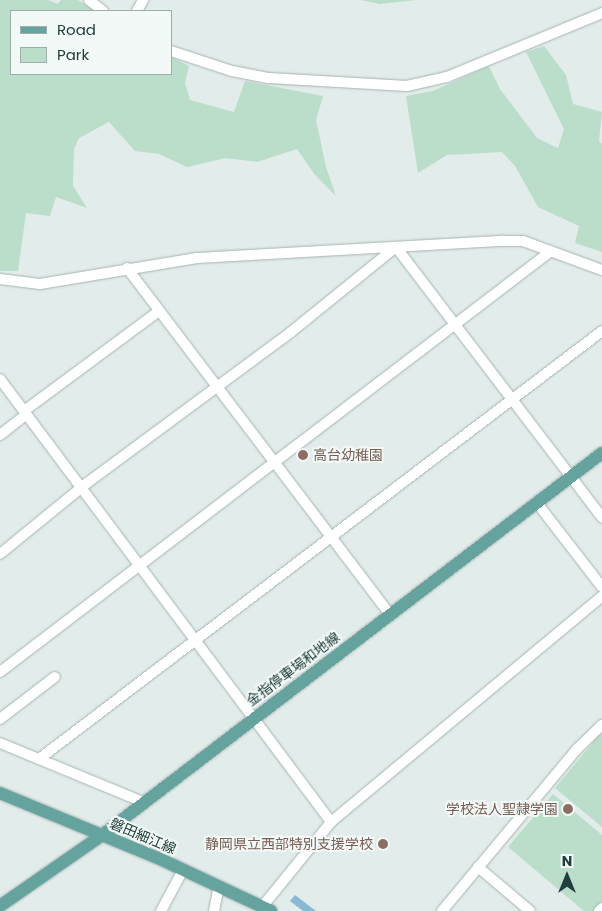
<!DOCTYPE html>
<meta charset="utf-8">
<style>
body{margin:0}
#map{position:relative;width:602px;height:911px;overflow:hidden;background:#e2ecea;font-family:Poppins,"Noto Sans JP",sans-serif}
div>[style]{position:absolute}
.green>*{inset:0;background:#badeca}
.water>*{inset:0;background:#88bad3}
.roads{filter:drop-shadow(0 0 1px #a4b4b2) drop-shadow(0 0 1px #a4b4b2)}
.minor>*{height:10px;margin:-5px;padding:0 5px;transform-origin:5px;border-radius:5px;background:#fff}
.major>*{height:12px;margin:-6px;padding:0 6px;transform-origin:6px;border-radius:6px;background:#65a39f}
.dots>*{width:14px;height:14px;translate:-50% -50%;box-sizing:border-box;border:2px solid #f2f9f7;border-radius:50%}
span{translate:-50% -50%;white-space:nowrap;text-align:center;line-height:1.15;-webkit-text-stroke:4px #f2f9f7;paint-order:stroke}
.education-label{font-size:14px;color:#785e54}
.left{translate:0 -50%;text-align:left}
.right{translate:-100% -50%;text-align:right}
.street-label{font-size:14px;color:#213e3c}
.legend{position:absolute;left:10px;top:10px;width:162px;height:65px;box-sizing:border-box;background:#f2f9f7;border:1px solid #9eaeac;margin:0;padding:6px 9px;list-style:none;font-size:15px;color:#213e3c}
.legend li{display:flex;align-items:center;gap:10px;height:25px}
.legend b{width:25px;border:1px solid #9eaeac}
.north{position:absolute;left:542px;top:851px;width:50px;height:50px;-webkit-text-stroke:4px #f2f9f7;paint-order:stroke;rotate:0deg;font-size:14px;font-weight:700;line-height:20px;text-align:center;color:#213e3c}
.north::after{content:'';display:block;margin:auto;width:18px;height:22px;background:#213e3c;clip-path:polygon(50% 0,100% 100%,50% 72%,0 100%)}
</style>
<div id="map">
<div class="green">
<div style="clip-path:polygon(0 0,48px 0,58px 4px,61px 0,78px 0,94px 10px,11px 11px,11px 74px,171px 74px,171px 57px,189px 66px,185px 83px,190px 100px,234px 112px,245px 81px,323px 96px,316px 120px,326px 167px,336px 196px,315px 175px,297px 149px,257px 162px,226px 158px,187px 167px,159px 154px,135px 151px,109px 122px,79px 138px,74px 149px,73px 186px,87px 208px,56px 197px,50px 216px,26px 213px,18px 271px,0 271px)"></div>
<div style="clip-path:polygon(361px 0,416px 0,380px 4px)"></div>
<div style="clip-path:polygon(544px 46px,566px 75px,573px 104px,602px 112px,599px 141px,602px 144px,602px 252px,575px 243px,579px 226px,538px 207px,515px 166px,502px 152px,447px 155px,418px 173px,406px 96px,433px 91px,489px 66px,500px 89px,537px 138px,558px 148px,564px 129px,526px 52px)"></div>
<div style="clip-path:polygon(600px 734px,602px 736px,602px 827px,555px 788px)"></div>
<div style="clip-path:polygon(553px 794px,602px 835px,602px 901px,594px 911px,584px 911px,508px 847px)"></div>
</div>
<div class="water">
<div style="clip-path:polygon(295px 895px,316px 911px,303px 911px,290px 901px)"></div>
</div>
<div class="roads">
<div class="minor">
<div style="left:89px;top:0;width:18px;rotate:38deg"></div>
<div style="left:137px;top:11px;width:13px;rotate:-61deg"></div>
<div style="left:171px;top:51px;width:64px;rotate:18.2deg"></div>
<div style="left:232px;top:71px;width:38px;rotate:11deg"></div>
<div style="left:269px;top:78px;width:138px;rotate:3.3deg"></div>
<div style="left:407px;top:86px;width:41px;rotate:-12.7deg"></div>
<div style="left:447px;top:77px;width:168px;rotate:-22.4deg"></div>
<div style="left:127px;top:268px;width:435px;rotate:52.8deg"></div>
<div style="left:0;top:279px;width:40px;rotate:7.1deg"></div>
<div style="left:40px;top:284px;width:159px;rotate:-9.4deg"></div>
<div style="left:197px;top:258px;width:307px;rotate:-3.2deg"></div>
<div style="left:504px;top:241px;width:19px"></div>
<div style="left:523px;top:241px;width:84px;rotate:20.2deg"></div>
<div style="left:0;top:379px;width:553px;rotate:53.23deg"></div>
<div style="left:24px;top:411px;width:168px;rotate:-36.5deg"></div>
<div style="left:0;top:435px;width:33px;rotate:-38deg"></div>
<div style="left:537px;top:503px;width:106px;rotate:52.3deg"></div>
<div style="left:0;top:554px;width:112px;rotate:-39.2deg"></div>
<div style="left:87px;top:483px;width:254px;rotate:-36.5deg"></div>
<div style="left:291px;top:332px;width:135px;rotate:-39deg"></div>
<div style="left:396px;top:247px;width:340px;rotate:52.7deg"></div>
<div style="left:0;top:672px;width:693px;rotate:-37.38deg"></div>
<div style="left:0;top:719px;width:69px;rotate:-37.4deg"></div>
<div style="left:0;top:743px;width:155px;rotate:22.4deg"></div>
<div style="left:39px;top:759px;width:707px;rotate:-37.24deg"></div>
<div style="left:478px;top:867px;width:68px;rotate:40.2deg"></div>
<div style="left:262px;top:907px;width:109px;rotate:-50.9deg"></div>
<div style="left:331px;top:822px;width:353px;rotate:-39.8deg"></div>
<div style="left:161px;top:911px;width:47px;rotate:-61.8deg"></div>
<div style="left:214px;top:911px;width:25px;rotate:-79deg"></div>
<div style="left:442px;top:911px;width:211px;rotate:-50.2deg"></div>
<div style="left:577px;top:749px;width:35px;rotate:-44deg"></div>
<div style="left:599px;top:911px;width:4px;rotate:-45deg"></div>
</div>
<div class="major">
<div style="left:0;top:793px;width:171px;rotate:22.4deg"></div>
<div style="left:158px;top:858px;width:125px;rotate:25.1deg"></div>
<div style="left:0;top:906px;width:124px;rotate:-34.8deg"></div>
<div style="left:102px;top:835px;width:629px;rotate:-37.38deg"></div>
</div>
</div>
<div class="dots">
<div style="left:303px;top:455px;background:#8d6e63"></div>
<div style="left:568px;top:809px;background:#8d6e63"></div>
<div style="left:383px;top:844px;background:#8d6e63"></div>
</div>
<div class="education-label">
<span class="left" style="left:313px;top:455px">高台幼稚園</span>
<span class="right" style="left:558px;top:809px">学校法人聖隷学園</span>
<span class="right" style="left:373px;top:844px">静岡県立西部特別支援学校</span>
</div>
<div class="street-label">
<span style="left:293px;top:669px;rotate:-37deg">金指停車場和地線</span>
<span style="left:143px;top:836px;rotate:23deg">磐田細江線</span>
</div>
<ul class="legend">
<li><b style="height:6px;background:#65a39f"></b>Road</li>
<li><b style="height:14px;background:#badeca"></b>Park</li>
</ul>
<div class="north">N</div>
</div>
